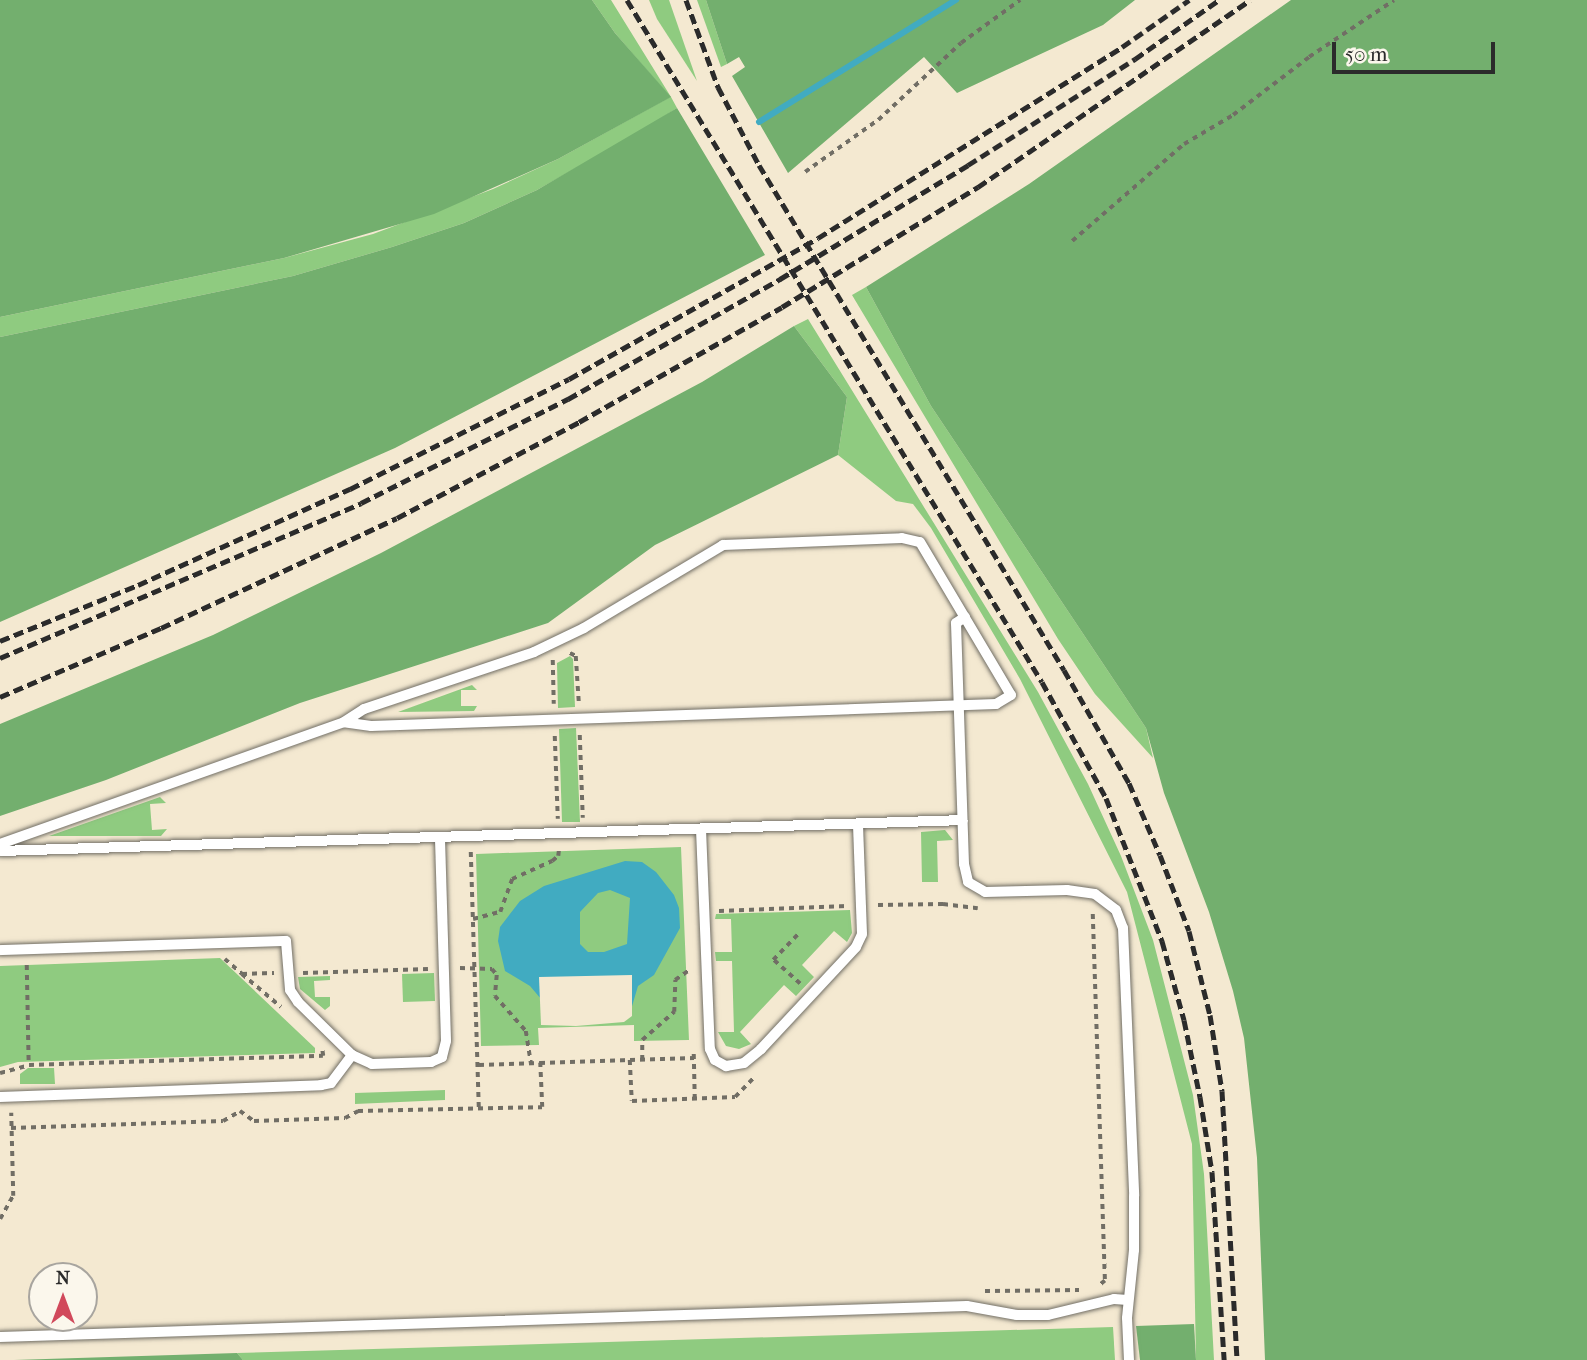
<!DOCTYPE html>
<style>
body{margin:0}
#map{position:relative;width:1587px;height:1360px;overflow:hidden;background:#f4e9d1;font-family:"IM FELL French Canon",serif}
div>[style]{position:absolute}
.green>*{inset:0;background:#8fcb80}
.forest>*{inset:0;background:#73af6e}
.water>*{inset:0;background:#41abc1}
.pier>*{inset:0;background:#f4e9d1}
.stream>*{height:6px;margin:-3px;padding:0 3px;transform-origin:3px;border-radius:3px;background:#41abc1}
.path>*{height:3.5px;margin-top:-1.75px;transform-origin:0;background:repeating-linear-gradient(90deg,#716e65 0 5px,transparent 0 10px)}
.roads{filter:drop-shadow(0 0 2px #716e65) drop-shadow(0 0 2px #716e65)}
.lane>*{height:10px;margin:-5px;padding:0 5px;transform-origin:5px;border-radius:5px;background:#fff}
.rail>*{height:5px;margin-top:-2.5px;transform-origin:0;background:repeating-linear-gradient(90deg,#2b2b2b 0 10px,transparent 0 15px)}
span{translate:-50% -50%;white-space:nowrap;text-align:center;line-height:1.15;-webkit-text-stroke:7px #fbf7ec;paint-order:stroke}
.north{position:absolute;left:28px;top:1262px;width:70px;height:70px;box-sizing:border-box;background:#fbf7ec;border:2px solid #a8a59f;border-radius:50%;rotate:0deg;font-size:19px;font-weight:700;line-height:28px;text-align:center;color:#2b2b2b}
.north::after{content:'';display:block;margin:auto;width:24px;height:32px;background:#d1495b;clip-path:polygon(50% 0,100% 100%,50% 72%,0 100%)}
.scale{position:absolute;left:1332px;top:42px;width:163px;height:32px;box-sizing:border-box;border:4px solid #2b2b2b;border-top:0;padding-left:9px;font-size:21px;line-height:24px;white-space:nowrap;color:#2b2b2b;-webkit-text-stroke:5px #fbf7ec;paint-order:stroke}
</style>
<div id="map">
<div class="green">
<div style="clip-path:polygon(592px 0,611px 0,671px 97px,677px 108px,643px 130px,537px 190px,464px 223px,392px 247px,293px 276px,0 337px,0 317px,284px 258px,373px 234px,493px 189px,558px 159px,670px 97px,615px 33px)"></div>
<div style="clip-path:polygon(649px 0,669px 0,697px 81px,657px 19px)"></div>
<div style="clip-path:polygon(697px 0,706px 0,727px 64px,721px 67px)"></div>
<div style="clip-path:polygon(866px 287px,931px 406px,1146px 728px,1153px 758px,1095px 694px,1058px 639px,852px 295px)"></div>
<div style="clip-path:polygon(808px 319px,1038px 692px,1088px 784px,1121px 856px,1153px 940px,1193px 1095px,1204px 1174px,1214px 1360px,1196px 1360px,1192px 1144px,1127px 892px,1020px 679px,931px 528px,913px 504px,896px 501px,838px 455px,847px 397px,794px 326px)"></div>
<div style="clip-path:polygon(570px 656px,573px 659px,575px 707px,558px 708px,557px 663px)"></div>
<div style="clip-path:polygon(472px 685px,477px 690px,461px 690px,461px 706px,477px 706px,474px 711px,398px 712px)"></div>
<div style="clip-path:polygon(576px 728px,580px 822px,562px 822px,559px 729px)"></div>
<div style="clip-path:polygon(160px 797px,166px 803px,150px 804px,152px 830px,167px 829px,161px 836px,49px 836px)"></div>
<div style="clip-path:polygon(945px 830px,953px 840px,937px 841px,938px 882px,922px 882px,921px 832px)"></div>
<div style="clip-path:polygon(681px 847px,689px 1040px,634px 1041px,634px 1025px,538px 1028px,539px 1045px,481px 1046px,476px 854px)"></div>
<div style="clip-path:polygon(850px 910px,852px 933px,847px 942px,834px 931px,802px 965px,814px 977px,796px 996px,784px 985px,740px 1032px,751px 1044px,739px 1049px,726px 1046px,718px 1032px,734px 1032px,732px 961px,716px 961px,715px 952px,732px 952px,731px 919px,715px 919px,716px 914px)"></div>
<div style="clip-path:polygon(220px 958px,315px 1048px,315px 1053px,18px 1062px,0 1067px,0 966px)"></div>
<div style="clip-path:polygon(434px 973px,435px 1001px,403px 1002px,402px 974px)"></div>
<div style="clip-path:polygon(330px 976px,330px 980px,314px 981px,315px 997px,330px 997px,330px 1006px,325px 1010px,300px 989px,298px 977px)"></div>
<div style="clip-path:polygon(28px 1068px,54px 1068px,55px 1084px,20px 1084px,20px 1074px)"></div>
<div style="clip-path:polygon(445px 1090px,445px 1100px,355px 1104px,355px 1093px)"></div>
<div style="clip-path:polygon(1113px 1327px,1115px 1360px,243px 1360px,237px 1353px)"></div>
</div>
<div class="forest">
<div style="clip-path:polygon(0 0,592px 0,615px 33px,671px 97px,558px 159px,434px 214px,284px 258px,0 317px)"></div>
<div style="clip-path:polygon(706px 0,1135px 0,1103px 25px,957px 93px,924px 57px,788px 173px,732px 76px,745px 67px,739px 57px,727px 64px)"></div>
<div style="clip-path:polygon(1291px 0,1587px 0,1587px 1360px,1265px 1360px,1257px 1158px,1244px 1038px,1233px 991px,1209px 912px,1164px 793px,1146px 728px,931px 406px,866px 287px,1029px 184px)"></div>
<div style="clip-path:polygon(677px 108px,765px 255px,395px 448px,0 622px,0 337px,293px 276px,392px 247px,464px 223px,537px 190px)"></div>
<div style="clip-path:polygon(794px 326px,847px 397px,838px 455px,655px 545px,548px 623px,300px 703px,106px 780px,0 816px,0 724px,213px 635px,381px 553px,702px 382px)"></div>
<div style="clip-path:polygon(1194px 1324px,1196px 1360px,1140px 1360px,1136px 1326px)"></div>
<div style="clip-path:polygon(237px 1353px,243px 1360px,14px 1360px)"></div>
</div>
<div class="water">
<div style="clip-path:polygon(evenodd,625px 861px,642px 862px,656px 872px,674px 895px,679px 908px,680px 928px,654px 975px,638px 986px,630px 1013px,541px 999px,530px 986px,505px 971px,498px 941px,500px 927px,520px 901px,544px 886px,625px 861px,610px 890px,630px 898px,627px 944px,604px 952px,588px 952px,580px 944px,580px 912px,598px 893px,610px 890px)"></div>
</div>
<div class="pier">
<div style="clip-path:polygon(632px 975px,632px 1016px,624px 1022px,576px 1026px,541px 1025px,539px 977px)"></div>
</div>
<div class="stream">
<div style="left:759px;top:122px;width:232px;rotate:-31.8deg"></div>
</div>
<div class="path">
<div style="left:805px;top:172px;width:90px;rotate:-35.5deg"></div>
<div style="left:878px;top:120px;width:113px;rotate:-42.9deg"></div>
<div style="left:961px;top:43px;width:73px;rotate:-36.1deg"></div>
<div style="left:1072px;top:241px;width:148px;rotate:-40.9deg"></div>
<div style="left:1184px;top:144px;width:57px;rotate:-30.6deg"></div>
<div style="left:1233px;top:115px;width:96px;rotate:-37.3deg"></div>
<div style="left:1309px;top:57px;width:102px;rotate:-33.8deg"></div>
<div style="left:570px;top:653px;width:7px;rotate:27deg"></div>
<div style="left:576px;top:656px;width:47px;rotate:86.3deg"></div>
<div style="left:553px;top:660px;width:44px;rotate:88.7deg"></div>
<div style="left:580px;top:735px;width:83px;rotate:87.9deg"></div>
<div style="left:555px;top:736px;width:83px;rotate:87.9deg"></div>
<div style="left:471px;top:852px;width:257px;rotate:88.2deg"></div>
<div style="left:878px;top:905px;width:65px;rotate:-0.9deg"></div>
<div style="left:943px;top:904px;width:35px;rotate:7deg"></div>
<div style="left:719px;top:911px;width:128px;rotate:-2.2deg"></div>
<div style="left:1093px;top:914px;width:367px;rotate:88.1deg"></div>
<div style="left:1105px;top:1281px;width:6px;rotate:141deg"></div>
<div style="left:473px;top:919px;width:28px;rotate:-15deg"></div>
<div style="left:500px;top:912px;width:35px;rotate:-70deg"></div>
<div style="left:512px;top:879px;width:44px;rotate:-24.2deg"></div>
<div style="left:552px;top:861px;width:8px;rotate:-40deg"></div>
<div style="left:558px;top:856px;width:8px;rotate:-83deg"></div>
<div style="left:225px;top:959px;width:23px;rotate:41deg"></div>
<div style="left:242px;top:974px;width:32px;rotate:-2deg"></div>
<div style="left:27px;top:965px;width:100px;rotate:88.9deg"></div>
<div style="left:460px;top:968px;width:32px;rotate:2deg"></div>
<div style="left:492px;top:969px;width:8px;rotate:50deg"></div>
<div style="left:497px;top:975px;width:21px;rotate:95deg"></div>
<div style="left:495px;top:996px;width:47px;rotate:48.5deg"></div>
<div style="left:526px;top:1031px;width:33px;rotate:81deg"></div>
<div style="left:303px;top:973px;width:125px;rotate:-1.8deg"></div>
<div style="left:242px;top:974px;width:51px;rotate:40.2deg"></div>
<div style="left:800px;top:984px;width:36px;rotate:-138deg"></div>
<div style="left:773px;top:960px;width:39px;rotate:-46deg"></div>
<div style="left:694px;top:1054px;width:44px;rotate:88.7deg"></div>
<div style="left:630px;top:1060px;width:64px;rotate:-1.8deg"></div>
<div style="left:642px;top:1060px;width:20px;rotate:-90deg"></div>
<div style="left:642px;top:1040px;width:43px;rotate:-41.2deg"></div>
<div style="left:674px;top:1012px;width:32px;rotate:-88deg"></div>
<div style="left:675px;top:980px;width:19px;rotate:-35deg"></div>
<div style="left:479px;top:1065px;width:61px;rotate:-1.9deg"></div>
<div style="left:0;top:1073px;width:30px;rotate:-15deg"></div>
<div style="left:29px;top:1065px;width:294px;rotate:-1.8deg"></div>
<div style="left:323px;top:1056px;width:6px;rotate:-99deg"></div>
<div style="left:11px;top:1128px;width:212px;rotate:-1.9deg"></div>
<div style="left:223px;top:1121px;width:20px;rotate:-30deg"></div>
<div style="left:240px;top:1111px;width:17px;rotate:36deg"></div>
<div style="left:254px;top:1121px;width:91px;rotate:-1.9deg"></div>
<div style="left:345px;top:1118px;width:15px;rotate:-28deg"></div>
<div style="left:358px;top:1111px;width:184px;rotate:-1.2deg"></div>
<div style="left:542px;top:1107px;width:44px;rotate:-92.6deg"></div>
<div style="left:540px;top:1063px;width:90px;rotate:-1.9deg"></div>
<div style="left:630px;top:1060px;width:41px;rotate:87.2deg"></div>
<div style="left:632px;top:1101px;width:103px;rotate:-2.2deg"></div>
<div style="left:735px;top:1097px;width:28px;rotate:-46deg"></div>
<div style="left:0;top:1219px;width:26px;rotate:-61deg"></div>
<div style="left:13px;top:1196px;width:83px;rotate:-91.4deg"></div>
<div style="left:985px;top:1291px;width:94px;rotate:-0.6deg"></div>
</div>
<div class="roads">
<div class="lane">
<div style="left:965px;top:617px;width:11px;rotate:146deg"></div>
<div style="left:956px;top:623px;width:241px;rotate:88.1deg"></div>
<div style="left:964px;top:864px;width:18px;rotate:77deg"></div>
<div style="left:968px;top:882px;width:20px;rotate:30deg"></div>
<div style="left:985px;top:892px;width:82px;rotate:-1.4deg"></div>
<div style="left:1067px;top:890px;width:28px;rotate:8deg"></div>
<div style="left:1095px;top:894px;width:26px;rotate:37deg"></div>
<div style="left:1116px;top:910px;width:19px;rotate:69deg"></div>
<div style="left:1123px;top:928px;width:268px;rotate:87.6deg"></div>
<div style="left:1134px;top:1196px;width:54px;rotate:90deg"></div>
<div style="left:1134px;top:1250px;width:68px;rotate:95.9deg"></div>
<div style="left:1127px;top:1318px;width:42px;rotate:87.3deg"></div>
<div style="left:701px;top:829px;width:220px;rotate:87.7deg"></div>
<div style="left:710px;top:1049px;width:12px;rotate:66deg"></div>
<div style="left:715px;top:1060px;width:13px;rotate:29deg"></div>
<div style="left:726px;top:1066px;width:18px;rotate:-9deg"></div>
<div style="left:744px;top:1063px;width:22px;rotate:-39deg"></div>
<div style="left:761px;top:1049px;width:139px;rotate:-47deg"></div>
<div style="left:856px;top:947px;width:14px;rotate:-65deg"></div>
<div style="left:862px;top:934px;width:110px;rotate:-92.1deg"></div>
<div style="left:0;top:844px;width:365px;rotate:-19.5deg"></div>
<div style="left:344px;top:722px;width:24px;rotate:-33deg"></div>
<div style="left:364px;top:709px;width:179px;rotate:-18.5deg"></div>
<div style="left:534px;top:652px;width:55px;rotate:-25.6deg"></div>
<div style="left:584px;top:628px;width:162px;rotate:-30.8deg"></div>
<div style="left:723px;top:545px;width:179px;rotate:-2.2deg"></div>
<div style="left:902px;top:538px;width:18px;rotate:13deg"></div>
<div style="left:920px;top:542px;width:178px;rotate:59.3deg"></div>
<div style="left:1011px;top:695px;width:17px;rotate:149deg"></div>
<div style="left:996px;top:704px;width:625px;rotate:177.98deg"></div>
<div style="left:371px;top:726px;width:27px;rotate:-172deg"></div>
<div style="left:0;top:851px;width:963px;rotate:-1.84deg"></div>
<div style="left:0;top:950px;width:286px;rotate:-1.8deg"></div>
<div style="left:286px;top:941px;width:49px;rotate:85.3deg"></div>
<div style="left:290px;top:990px;width:14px;rotate:56deg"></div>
<div style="left:298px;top:1002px;width:76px;rotate:44.5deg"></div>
<div style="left:352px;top:1055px;width:22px;rotate:24deg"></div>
<div style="left:372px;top:1064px;width:59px;rotate:-1.9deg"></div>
<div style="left:431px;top:1062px;width:12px;rotate:-24deg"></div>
<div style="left:442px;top:1057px;width:16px;rotate:-76deg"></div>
<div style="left:446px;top:1041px;width:204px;rotate:-91.7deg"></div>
<div style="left:0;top:1097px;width:321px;rotate:-2.1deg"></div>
<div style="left:321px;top:1085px;width:10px;rotate:-11deg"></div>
<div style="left:331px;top:1083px;width:35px;rotate:-53deg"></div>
<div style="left:0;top:1337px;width:967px;rotate:-1.84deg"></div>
<div style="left:967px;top:1306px;width:51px;rotate:10.2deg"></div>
<div style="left:1017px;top:1315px;width:31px"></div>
<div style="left:1048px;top:1315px;width:68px;rotate:-13.6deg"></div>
<div style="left:1114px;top:1299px;width:14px;rotate:4deg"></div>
</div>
</div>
<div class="rail">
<div style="left:627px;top:0;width:798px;rotate:58.68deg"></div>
<div style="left:1042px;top:682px;width:132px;rotate:61.1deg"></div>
<div style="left:1106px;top:798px;width:154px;rotate:68.6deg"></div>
<div style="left:1162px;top:941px;width:82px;rotate:74.4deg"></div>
<div style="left:1184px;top:1020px;width:79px;rotate:78.3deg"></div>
<div style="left:1200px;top:1097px;width:76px;rotate:80.9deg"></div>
<div style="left:1212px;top:1172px;width:188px;rotate:86.3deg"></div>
<div style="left:686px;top:0;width:93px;rotate:69.8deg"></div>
<div style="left:718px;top:87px;width:88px;rotate:62.3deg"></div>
<div style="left:759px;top:165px;width:590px;rotate:58.87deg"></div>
<div style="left:1064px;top:670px;width:130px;rotate:60.1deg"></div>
<div style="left:1129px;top:783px;width:78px;rotate:66.7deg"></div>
<div style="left:1160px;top:855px;width:81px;rotate:69.1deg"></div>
<div style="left:1189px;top:931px;width:87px;rotate:76deg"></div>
<div style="left:1210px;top:1015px;width:77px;rotate:81deg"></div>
<div style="left:1222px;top:1091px;width:269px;rotate:86.8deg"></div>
<div style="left:0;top:641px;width:149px;rotate:-22.1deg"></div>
<div style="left:138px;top:585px;width:233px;rotate:-24.4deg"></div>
<div style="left:350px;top:489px;width:245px;rotate:-26.7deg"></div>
<div style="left:569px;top:379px;width:286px;rotate:-29.5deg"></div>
<div style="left:818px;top:238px;width:359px;rotate:-32.1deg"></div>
<div style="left:1122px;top:47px;width:82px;rotate:-35deg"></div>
<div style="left:0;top:658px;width:393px;rotate:-23.2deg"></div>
<div style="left:361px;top:503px;width:232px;rotate:-26.7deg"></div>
<div style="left:568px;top:399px;width:244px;rotate:-29.5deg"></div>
<div style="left:780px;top:279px;width:220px;rotate:-31.2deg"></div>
<div style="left:968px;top:165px;width:198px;rotate:-32.4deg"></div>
<div style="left:1135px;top:59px;width:103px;rotate:-35.1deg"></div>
<div style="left:0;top:697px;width:175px;rotate:-23.2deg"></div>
<div style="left:161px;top:628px;width:260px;rotate:-25deg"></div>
<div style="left:397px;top:518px;width:206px;rotate:-27.8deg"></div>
<div style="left:579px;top:422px;width:233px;rotate:-29.5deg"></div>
<div style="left:782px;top:307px;width:230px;rotate:-31.5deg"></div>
<div style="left:978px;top:187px;width:330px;rotate:-34.5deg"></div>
</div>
<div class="north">N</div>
<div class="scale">50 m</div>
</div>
